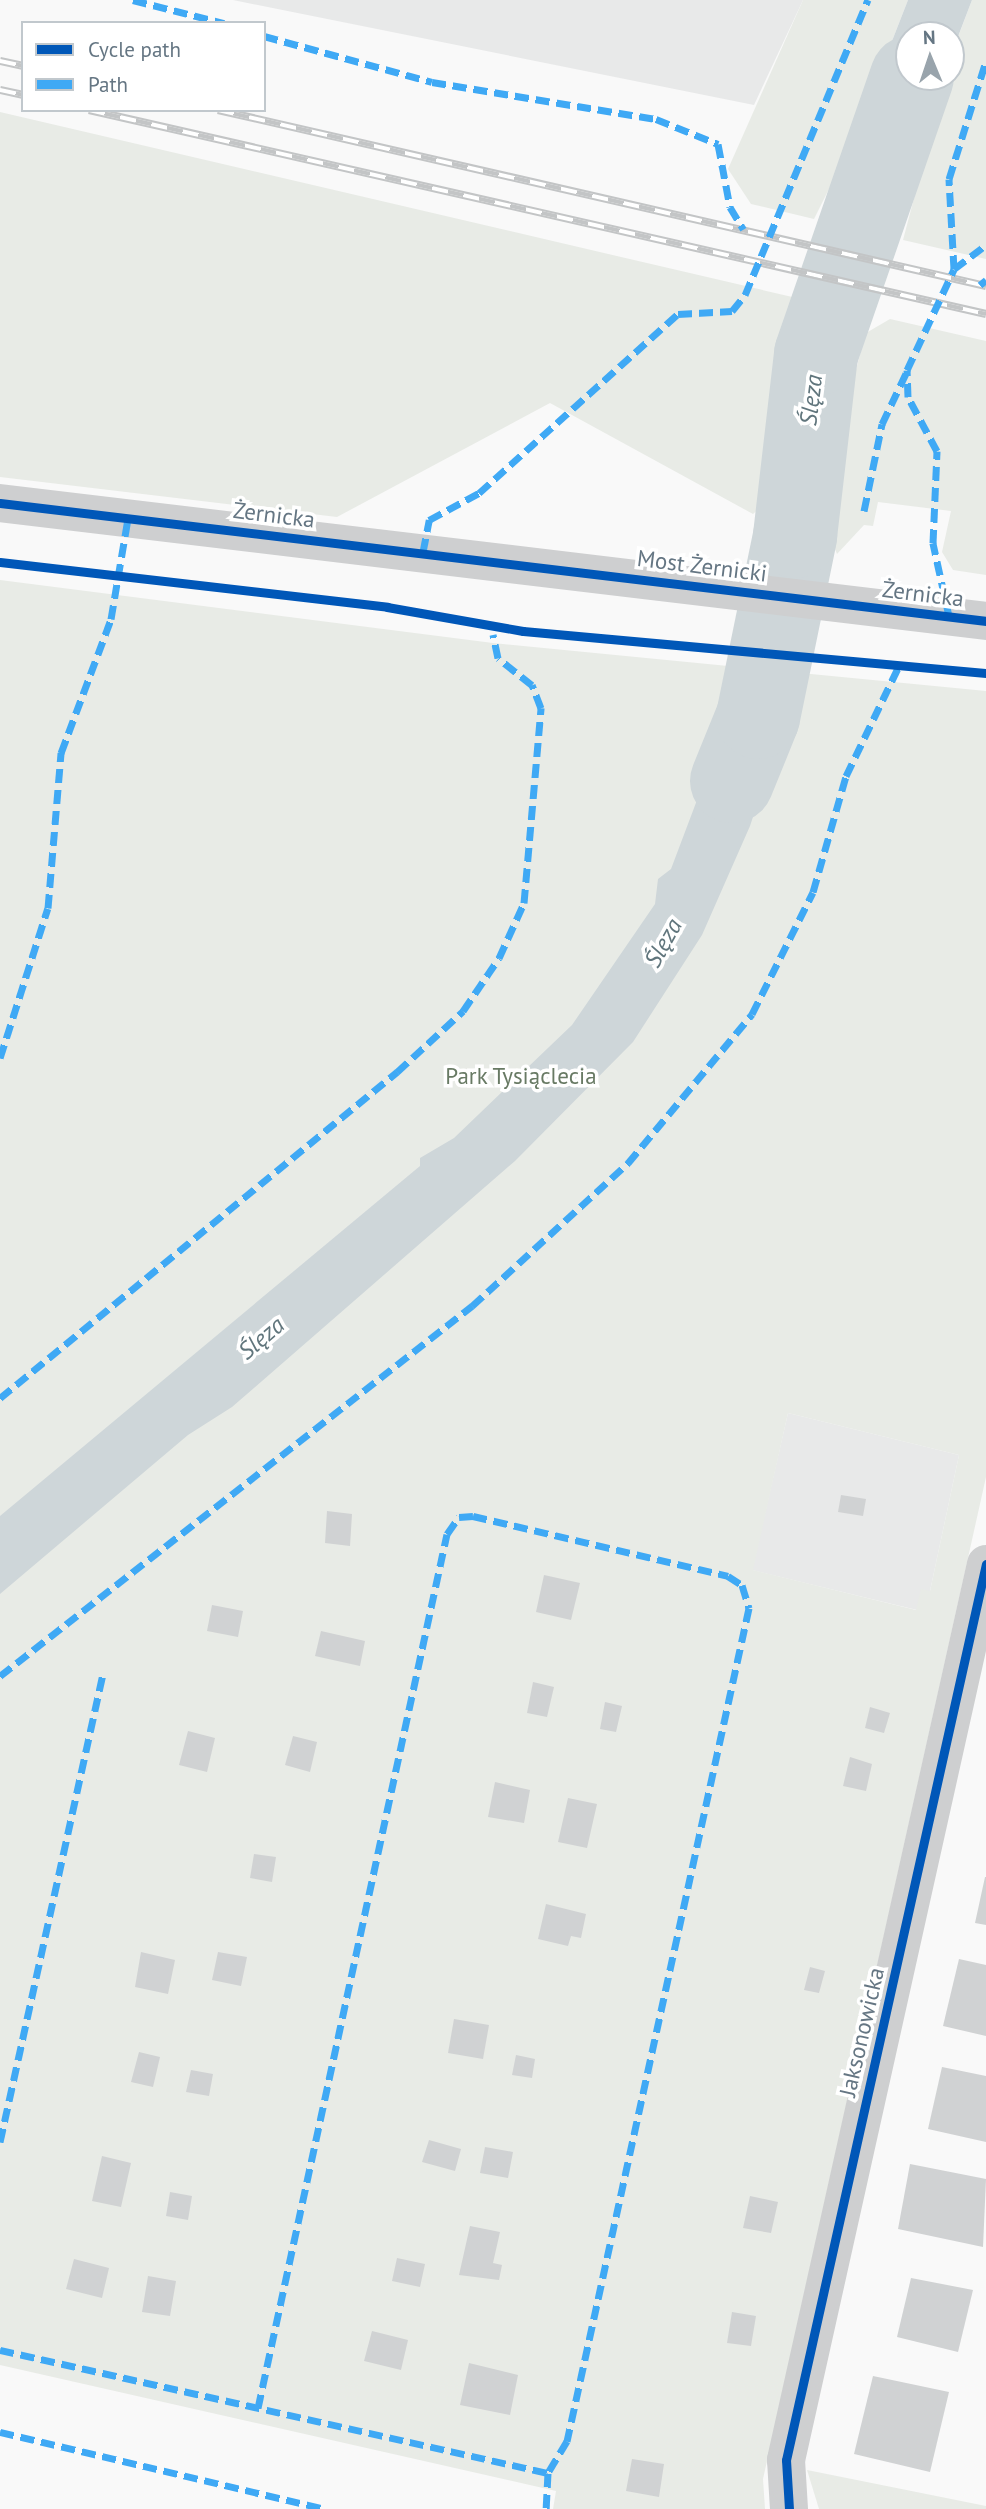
<!DOCTYPE html>
<meta charset="utf-8">
<style>
body{margin:0}
#map{position:relative;width:986px;height:2509px;overflow:hidden;background:#f9f9f9;font-family:"PT Sans",sans-serif}
div>[style]{position:absolute}
.built>*{inset:0;background:#e8e9e9}
.green>*{inset:0;background:#e8ebe6}
.water>*{inset:0;background:#ced6d9}
.pier>*{inset:0;background:#f9f9f9}
.river>*{height:84px;margin:-42px;padding:0 42px;transform-origin:42px;border-radius:42px;background:#ced6d9}
.building>*{inset:0;background:#d0d2d3}
.minor>*{height:38px;margin:-19px;padding:0 19px;transform-origin:19px;border-radius:19px;background:#cecfd0}
.rail>*{height:8px;margin-top:-4px;transform-origin:0;background:repeating-linear-gradient(90deg,#fff 0 16px,#c3c5c6 0 32px);box-sizing:border-box;border-block:2px solid #c3c5c6}
.quiet>*{height:7px;margin-top:-3.5px;transform-origin:0;background:repeating-linear-gradient(90deg,#3fa9f5 0 14px,transparent 0 21px)}
.cycleway>*{height:9px;margin:-4.5px;padding:0 4.5px;transform-origin:4.5px;border-radius:4.5px;background:#0057b8}
span{translate:-50% -50%;white-space:nowrap;text-align:center;line-height:1.15;-webkit-text-stroke:7px #fff;paint-order:stroke}
.street-label{font-size:23px;color:#657683}
.park-label{font-size:23px;color:#687a64}
.water-label{font-size:24px;color:#60757c;font-style:italic}
.legend{position:absolute;left:21px;top:21px;width:245px;height:91px;box-sizing:border-box;background:#fff;border:2px solid #c1c8cd;margin:0;padding:9px 12px;list-style:none;font-size:21px;color:#657683}
.legend li{display:flex;align-items:center;gap:14px;height:35px}
.legend b{width:35px;border:2px solid #c1c8cd}
.north{position:absolute;left:895px;top:21px;width:70px;height:70px;box-sizing:border-box;background:#fff;border:2px solid #c1c8cd;border-radius:50%;rotate:358deg;font-size:19px;font-weight:700;line-height:28px;text-align:center;color:#657683}
.north::after{content:'';display:block;margin:auto;width:24px;height:32px;background:#99a4ac;clip-path:polygon(50% 0,100% 100%,50% 72%,0 100%)}
</style>
<div id="map">
<div class="built">
<div style="clip-path:polygon(233px 0,803px 0,754px 105px)"></div>
<div style="clip-path:polygon(788px 1413px,959px 1455px,930px 1591px,917px 1610px,752px 1570px)"></div>
</div>
<div class="green">
<div style="clip-path:polygon(803px 0,908px 0,853px 141px,814px 219px,751px 204px,728px 169px)"></div>
<div style="clip-path:polygon(972px 0,986px 0,986px 259px,903px 240px,946px 77px,951px 77px,952px 53px)"></div>
<div style="clip-path:polygon(0 112px,801px 299px,762px 506px,753px 514px,550px 403px,337px 517px,0 477px)"></div>
<div style="clip-path:polygon(890px 319px,986px 341px,986px 575px,953px 570px,942px 552px,951px 511px,878px 502px,873px 526px,864px 525px,837px 554px,829px 534px,829px 478px,851px 414px,850px 391px,866px 333px)"></div>
<div style="clip-path:polygon(evenodd,0 580px,493px 643px,986px 691px,986px 1477px,763px 2479px,765px 2509px,553px 2509px,556px 2491px,0 2365px,0 580px,788px 1413px,959px 1455px,930px 1591px,921px 1589px,916px 1610px,753px 1570px,788px 1413px)"></div>
<div style="clip-path:polygon(807px 2470px,986px 2506px,986px 2509px,819px 2509px)"></div>
</div>
<div class="water">
<div style="clip-path:polygon(908px 0,972px 0,951px 55px,951px 35px,909px 35px,909px 77px,946px 77px,924px 165px,853px 141px)"></div>
<div style="clip-path:polygon(745px 668px,800px 674px,750px 826px,702px 935px,633px 1042px,515px 1161px,232px 1407px,188px 1435px,0 1594px,0 1516px,420px 1166px,420px 1158px,454px 1138px,572px 1025px,655px 904px,658px 879px,671px 869px,711px 763px,730px 700px,724px 687px)"></div>
</div>
<div class="pier">
<div style="clip-path:polygon(745px 664px,800px 670px,803px 674px,741px 667px)"></div>
</div>
<div class="river">
<div style="left:732px;top:781px;width:69px;rotate:-67.9deg"></div>
<div style="left:758px;top:717px;width:185px;rotate:-78.4deg"></div>
<div style="left:795px;top:536px;width:183px;rotate:-83.4deg"></div>
<div style="left:816px;top:354px;width:293px;rotate:-70.9deg"></div>
</div>
<div class="building">
<div style="clip-path:polygon(841px 1495px,866px 1499px,863px 1516px,838px 1512px)"></div>
<div style="clip-path:polygon(327px 1511px,352px 1514px,350px 1546px,325px 1543px)"></div>
<div style="clip-path:polygon(544px 1575px,580px 1583px,571px 1620px,536px 1612px)"></div>
<div style="clip-path:polygon(212px 1605px,243px 1611px,238px 1637px,207px 1631px)"></div>
<div style="clip-path:polygon(321px 1631px,365px 1641px,360px 1666px,315px 1656px)"></div>
<div style="clip-path:polygon(533px 1682px,554px 1687px,547px 1717px,527px 1713px)"></div>
<div style="clip-path:polygon(605px 1702px,622px 1706px,616px 1732px,600px 1729px)"></div>
<div style="clip-path:polygon(870px 1707px,890px 1713px,884px 1733px,865px 1728px)"></div>
<div style="clip-path:polygon(188px 1731px,215px 1738px,207px 1772px,179px 1765px)"></div>
<div style="clip-path:polygon(293px 1736px,317px 1742px,310px 1772px,285px 1765px)"></div>
<div style="clip-path:polygon(850px 1757px,872px 1764px,866px 1791px,843px 1786px)"></div>
<div style="clip-path:polygon(495px 1782px,530px 1790px,524px 1823px,488px 1817px)"></div>
<div style="clip-path:polygon(568px 1798px,597px 1804px,587px 1848px,558px 1842px)"></div>
<div style="clip-path:polygon(254px 1854px,276px 1857px,272px 1882px,250px 1878px)"></div>
<div style="clip-path:polygon(985px 1877px,986px 1877px,986px 1925px,975px 1923px)"></div>
<div style="clip-path:polygon(546px 1904px,586px 1914px,581px 1938px,571px 1936px,568px 1946px,538px 1939px)"></div>
<div style="clip-path:polygon(141px 1952px,175px 1960px,168px 1994px,135px 1987px)"></div>
<div style="clip-path:polygon(218px 1952px,247px 1957px,241px 1986px,212px 1980px)"></div>
<div style="clip-path:polygon(959px 1959px,986px 1965px,986px 2036px,943px 2026px)"></div>
<div style="clip-path:polygon(810px 1967px,825px 1971px,819px 1993px,804px 1990px)"></div>
<div style="clip-path:polygon(454px 2019px,489px 2025px,483px 2059px,448px 2053px)"></div>
<div style="clip-path:polygon(139px 2052px,160px 2057px,153px 2087px,131px 2082px)"></div>
<div style="clip-path:polygon(516px 2055px,535px 2059px,532px 2078px,512px 2075px)"></div>
<div style="clip-path:polygon(942px 2067px,986px 2076px,986px 2142px,928px 2129px)"></div>
<div style="clip-path:polygon(191px 2070px,213px 2074px,209px 2096px,186px 2092px)"></div>
<div style="clip-path:polygon(429px 2140px,461px 2149px,455px 2171px,422px 2162px)"></div>
<div style="clip-path:polygon(485px 2147px,513px 2152px,508px 2178px,480px 2173px)"></div>
<div style="clip-path:polygon(102px 2156px,131px 2163px,121px 2207px,92px 2201px)"></div>
<div style="clip-path:polygon(910px 2164px,986px 2179px,983px 2247px,898px 2229px)"></div>
<div style="clip-path:polygon(170px 2192px,192px 2196px,188px 2220px,166px 2216px)"></div>
<div style="clip-path:polygon(750px 2196px,778px 2202px,771px 2233px,743px 2228px)"></div>
<div style="clip-path:polygon(470px 2226px,500px 2232px,493px 2263px,502px 2265px,499px 2280px,459px 2275px)"></div>
<div style="clip-path:polygon(397px 2258px,425px 2264px,420px 2287px,392px 2281px)"></div>
<div style="clip-path:polygon(74px 2259px,109px 2268px,102px 2298px,66px 2289px)"></div>
<div style="clip-path:polygon(148px 2276px,176px 2281px,170px 2316px,142px 2312px)"></div>
<div style="clip-path:polygon(911px 2278px,973px 2290px,958px 2352px,897px 2337px)"></div>
<div style="clip-path:polygon(732px 2312px,756px 2316px,751px 2346px,727px 2343px)"></div>
<div style="clip-path:polygon(372px 2331px,408px 2340px,401px 2370px,364px 2361px)"></div>
<div style="clip-path:polygon(469px 2363px,518px 2375px,510px 2415px,460px 2405px)"></div>
<div style="clip-path:polygon(873px 2376px,949px 2392px,930px 2472px,854px 2454px)"></div>
<div style="clip-path:polygon(632px 2459px,664px 2464px,659px 2497px,626px 2491px)"></div>
</div>
<div class="minor">
<div style="left:0;top:503px;width:993px;rotate:6.82deg"></div>
<div style="left:789px;top:2509px;width:49px;rotate:-93.5deg"></div>
<div style="left:786px;top:2460px;width:918px;rotate:-77.42deg"></div>
</div>
<div class="rail">
<div style="left:0;top:61px;width:24px;rotate:12deg"></div>
<div style="left:0;top:90px;width:24px;rotate:12deg"></div>
<div style="left:89px;top:110px;width:920px;rotate:12.81deg"></div>
<div style="left:218px;top:110px;width:788px;rotate:12.91deg"></div>
</div>
<div class="quiet">
<div style="left:133px;top:0;width:94px;rotate:14.2deg"></div>
<div style="left:264px;top:36px;width:174px;rotate:15.3deg"></div>
<div style="left:432px;top:82px;width:227px;rotate:9.4deg"></div>
<div style="left:656px;top:119px;width:67px;rotate:22deg"></div>
<div style="left:718px;top:144px;width:64px;rotate:79.2deg"></div>
<div style="left:730px;top:207px;width:26px;rotate:59deg"></div>
<div style="left:954px;top:269px;width:90px;rotate:-93.2deg"></div>
<div style="left:949px;top:179px;width:124px;rotate:-72.6deg"></div>
<div style="left:980px;top:285px;width:8px;rotate:-40deg"></div>
<div style="left:864px;top:511px;width:89px;rotate:-78.3deg"></div>
<div style="left:882px;top:424px;width:59px;rotate:-64.7deg"></div>
<div style="left:423px;top:552px;width:33px;rotate:-79deg"></div>
<div style="left:429px;top:520px;width:57px;rotate:-28.4deg"></div>
<div style="left:479px;top:493px;width:268px;rotate:-42deg"></div>
<div style="left:678px;top:314px;width:54px;rotate:-3.2deg"></div>
<div style="left:732px;top:311px;width:21px;rotate:-51deg"></div>
<div style="left:745px;top:295px;width:320px;rotate:-67.4deg"></div>
<div style="left:949px;top:616px;width:75px;rotate:-102.4deg"></div>
<div style="left:933px;top:543px;width:92px;rotate:-87.5deg"></div>
<div style="left:937px;top:451px;width:61px;rotate:-118.2deg"></div>
<div style="left:908px;top:397px;width:27px;rotate:-92deg"></div>
<div style="left:907px;top:370px;width:111px;rotate:-65deg"></div>
<div style="left:954px;top:269px;width:40px;rotate:-37deg"></div>
<div style="left:0;top:1058px;width:157px;rotate:-72.3deg"></div>
<div style="left:48px;top:908px;width:156px;rotate:-85.2deg"></div>
<div style="left:61px;top:753px;width:143px;rotate:-69.5deg"></div>
<div style="left:111px;top:619px;width:102px;rotate:-80.4deg"></div>
<div style="left:0;top:1398px;width:514px;rotate:-39.39deg"></div>
<div style="left:397px;top:1072px;width:90px;rotate:-42.7deg"></div>
<div style="left:463px;top:1011px;width:64px;rotate:-55.8deg"></div>
<div style="left:499px;top:958px;width:60px;rotate:-65.6deg"></div>
<div style="left:524px;top:903px;width:196px;rotate:-85deg"></div>
<div style="left:541px;top:708px;width:25px;rotate:-111deg"></div>
<div style="left:532px;top:685px;width:43px;rotate:-141.5deg"></div>
<div style="left:498px;top:658px;width:24px;rotate:-102deg"></div>
<div style="left:0;top:1676px;width:600px;rotate:-38.09deg"></div>
<div style="left:472px;top:1306px;width:212px;rotate:-42.5deg"></div>
<div style="left:628px;top:1163px;width:194px;rotate:-50.2deg"></div>
<div style="left:752px;top:1014px;width:136px;rotate:-63.4deg"></div>
<div style="left:813px;top:892px;width:121px;rotate:-74.1deg"></div>
<div style="left:846px;top:776px;width:120px;rotate:-64.3deg"></div>
<div style="left:0;top:2142px;width:478px;rotate:-77.6deg"></div>
<div style="left:0;top:2350px;width:562px;rotate:12.65deg"></div>
<div style="left:548px;top:2473px;width:36px;rotate:93deg"></div>
<div style="left:258px;top:2408px;width:894px;rotate:-77.8deg"></div>
<div style="left:447px;top:1534px;width:21px;rotate:-55deg"></div>
<div style="left:459px;top:1517px;width:14px;rotate:-4deg"></div>
<div style="left:473px;top:1516px;width:262px;rotate:13.2deg"></div>
<div style="left:728px;top:1576px;width:17px;rotate:33deg"></div>
<div style="left:742px;top:1585px;width:24px;rotate:73deg"></div>
<div style="left:749px;top:1608px;width:853px;rotate:102.32deg"></div>
<div style="left:567px;top:2441px;width:37px;rotate:121deg"></div>
<div style="left:0;top:2432px;width:335px;rotate:13.3deg"></div>
</div>
<div class="cycleway">
<div style="left:0;top:503px;width:993px;rotate:6.82deg"></div>
<div style="left:0;top:562px;width:390px;rotate:6.6deg"></div>
<div style="left:387px;top:607px;width:138px;rotate:10deg"></div>
<div style="left:523px;top:631px;width:465px;rotate:5.2deg"></div>
<div style="left:789px;top:2509px;width:49px;rotate:-93.5deg"></div>
<div style="left:786px;top:2460px;width:918px;rotate:-77.42deg"></div>
</div>
<div class="street-label">
<span style="left:274px;top:515px;rotate:7deg">Żernicka</span>
<span style="left:702px;top:566px;rotate:7deg">Most Żernicki</span>
<span style="left:923px;top:594px;rotate:7deg">Żernicka</span>
<span style="left:862px;top:2032px;rotate:-77deg">Jaksonowicka</span>
</div>
<div class="park-label">
<span style="left:521px;top:1076px">Park Tysiąclecia</span>
</div>
<div class="water-label">
<span style="left:811px;top:400px;rotate:-83deg">Ślęza</span>
<span style="left:663px;top:943px;rotate:-61deg">Ślęza</span>
<span style="left:261px;top:1338px;rotate:-40deg">Ślęza</span>
</div>
<ul class="legend">
<li><b style="height:9px;background:#0057b8"></b>Cycle path</li>
<li><b style="height:9px;background:#3fa9f5"></b>Path</li>
</ul>
<div class="north">N</div>
</div>
